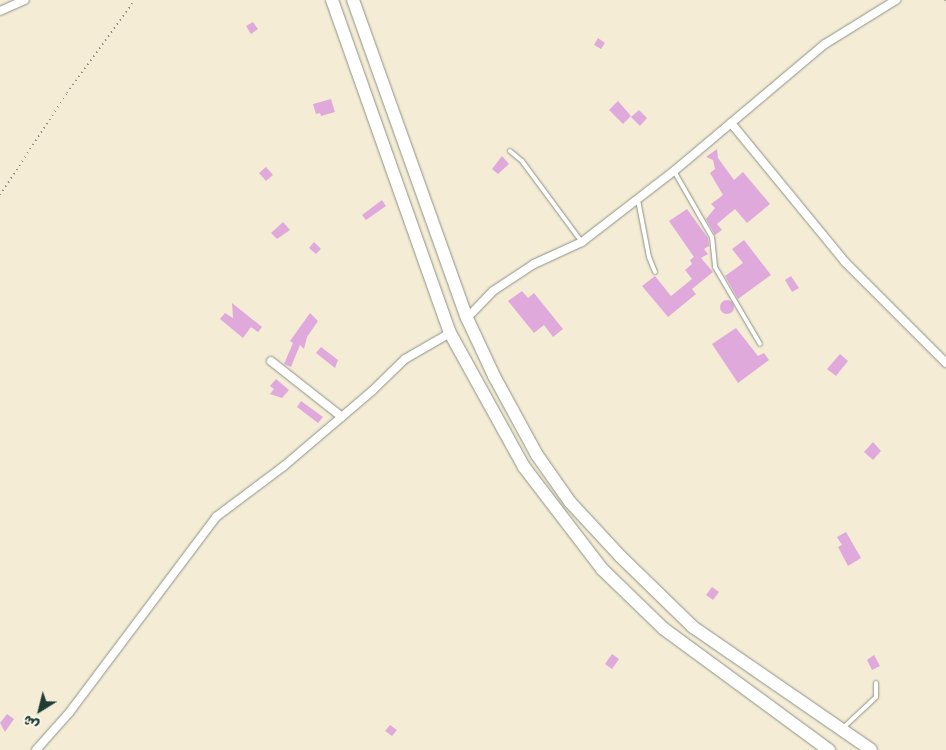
<!DOCTYPE html>
<meta charset="utf-8">
<style>
body{margin:0}
#map{position:relative;width:946px;height:750px;overflow:hidden;background:#f5ecd6;font-family:"Balsamiq Sans","Playpen Sans Arabic",sans-serif}
div>[style]{position:absolute}
.building>*{inset:0;background:#e0a9dc}
.round{border-radius:50%}
.path>*{height:2px;margin-top:-1px;transform-origin:0;background:repeating-linear-gradient(90deg,#8a9485 0 1px,transparent 0 5px)}
.roads{filter:drop-shadow(0 0 1px #8a9485) drop-shadow(0 0 1px #8a9485)}
.lane>*{height:4px;margin:-2px;padding:0 2px;transform-origin:2px;border-radius:2px;background:#fff}
.street>*{height:8px;margin:-4px;padding:0 4px;transform-origin:4px;border-radius:4px;background:#fff}
.primary>*{height:12px;margin:-6px;padding:0 6px;transform-origin:6px;border-radius:6px;background:#fff}
span{translate:-50% -50%;white-space:nowrap;text-align:center;line-height:1.15;-webkit-text-stroke:4.5px #fbf7ec;paint-order:stroke}
.north{position:absolute;left:15px;top:685px;width:50px;height:50px;-webkit-text-stroke:4px #fbf7ec;paint-order:stroke;rotate:216deg;font-size:14px;font-weight:700;line-height:20px;text-align:center;color:#1f3d34}
.north::after{content:'';display:block;margin:auto;width:18px;height:22px;background:#1f3d34;clip-path:polygon(50% 0,100% 100%,50% 72%,0 100%)}
</style>
<div id="map">
<div class="building">
<div style="clip-path:polygon(253px 22px,258px 29px,251px 34px,246px 26px)"></div>
<div style="clip-path:polygon(598px 38px,605px 43px,601px 49px,594px 45px)"></div>
<div style="clip-path:polygon(331px 99px,335px 112px,321px 116px,320px 113px,316px 114px,313px 104px)"></div>
<div style="clip-path:polygon(618px 101px,631px 116px,623px 124px,609px 110px)"></div>
<div style="clip-path:polygon(639px 110px,647px 118px,640px 126px,631px 117px)"></div>
<div style="clip-path:polygon(717px 149px,718px 158px,734px 180px,743px 172px,770px 204px,747px 223px,735px 209px,717px 224px,722px 230px,715px 235px,706px 219px,715px 208px,711px 204px,723px 195px,710px 173px,715px 169px,713px 160px,706px 157px)"></div>
<div style="clip-path:polygon(502px 156px,509px 164px,498px 174px,492px 169px)"></div>
<div style="clip-path:polygon(266px 167px,273px 175px,266px 181px,259px 173px)"></div>
<div style="clip-path:polygon(382px 200px,386px 206px,366px 220px,362px 215px)"></div>
<div style="clip-path:polygon(687px 209px,708px 238px,709px 246px,704px 249px,708px 254px,701px 258px,713px 272px,692px 289px,696px 294px,668px 317px,642px 286px,655px 276px,671px 296px,692px 279px,685px 270px,692px 264px,690px 260px,694px 257px,669px 221px)"></div>
<div style="clip-path:polygon(283px 222px,290px 230px,277px 239px,271px 233px)"></div>
<div style="clip-path:polygon(744px 240px,771px 275px,738px 299px,725px 276px,743px 263px,732px 249px)"></div>
<div style="clip-path:polygon(314px 242px,321px 249px,316px 254px,309px 248px)"></div>
<div style="clip-path:polygon(791px 276px,799px 288px,792px 292px,785px 280px)"></div>
<div style="clip-path:polygon(522px 291px,528px 298px,534px 293px,563px 329px,553px 337px,544px 325px,534px 333px,508px 301px)"></div>
<div class="round" style="left:720px;top:300px;width:14px;height:14px"></div>
<div style="clip-path:polygon(232px 303px,262px 327px,258px 332px,251px 327px,243px 338px,220px 319px,225px 313px,233px 318px)"></div>
<div style="clip-path:polygon(310px 313px,318px 321px,307px 337px,304px 349px,300px 345px,291px 367px,284px 364px,293px 343px,290px 341px)"></div>
<div style="clip-path:polygon(736px 328px,758px 356px,764px 353px,769px 360px,738px 383px,712px 344px)"></div>
<div style="clip-path:polygon(321px 347px,338px 360px,335px 368px,316px 353px)"></div>
<div style="clip-path:polygon(840px 354px,848px 361px,836px 376px,827px 369px)"></div>
<div style="clip-path:polygon(276px 379px,289px 390px,282px 398px,270px 394px,274px 389px,270px 386px)"></div>
<div style="clip-path:polygon(301px 401px,323px 417px,318px 423px,297px 407px)"></div>
<div style="clip-path:polygon(873px 442px,881px 451px,873px 460px,864px 452px)"></div>
<div style="clip-path:polygon(846px 532px,861px 558px,848px 566px,838px 547px,842px 545px,837px 537px)"></div>
<div style="clip-path:polygon(712px 587px,719px 592px,713px 600px,706px 595px)"></div>
<div style="clip-path:polygon(612px 654px,619px 659px,612px 669px,605px 664px)"></div>
<div style="clip-path:polygon(874px 655px,880px 666px,872px 670px,867px 660px)"></div>
<div style="clip-path:polygon(7px 714px,14px 719px,5px 732px,0 723px)"></div>
<div style="clip-path:polygon(390px 725px,397px 730px,392px 736px,385px 731px)"></div>
</div>
<div class="path">
<div style="left:945px;top:0;width:1px;rotate:45deg"></div>
<div style="left:0;top:195px;width:122px;rotate:-56.7deg"></div>
<div style="left:67px;top:93px;width:110px;rotate:-53.9deg"></div>
<div style="left:132px;top:4px;width:4px;rotate:-117deg"></div>
</div>
<div class="roads">
<div class="lane">
<div style="left:510px;top:151px;width:16px;rotate:40deg"></div>
<div style="left:522px;top:161px;width:99px;rotate:53.6deg"></div>
<div style="left:674px;top:171px;width:76px;rotate:60.1deg"></div>
<div style="left:712px;top:237px;width:30px;rotate:84deg"></div>
<div style="left:715px;top:267px;width:89px;rotate:59.7deg"></div>
<div style="left:638px;top:200px;width:58px;rotate:79.1deg"></div>
<div style="left:649px;top:257px;width:16px;rotate:68deg"></div>
<div style="left:843px;top:728px;width:45px;rotate:-43.2deg"></div>
<div style="left:876px;top:697px;width:14px;rotate:-90deg"></div>
</div>
<div class="street">
<div style="left:0;top:11px;width:27px;rotate:-24deg"></div>
<div style="left:731px;top:123px;width:180px;rotate:50.6deg"></div>
<div style="left:845px;top:262px;width:143px;rotate:45deg"></div>
<div style="left:467px;top:318px;width:37px;rotate:-46deg"></div>
<div style="left:493px;top:291px;width:49px;rotate:-33.4deg"></div>
<div style="left:534px;top:264px;width:53px;rotate:-24.6deg"></div>
<div style="left:582px;top:242px;width:116px;rotate:-37.7deg"></div>
<div style="left:674px;top:171px;width:197px;rotate:-40.1deg"></div>
<div style="left:825px;top:44px;width:84px;rotate:-31.8deg"></div>
<div style="left:271px;top:361px;width:90px;rotate:38.3deg"></div>
<div style="left:36px;top:750px;width:50px;rotate:-48.3deg"></div>
<div style="left:69px;top:713px;width:245px;rotate:-53.1deg"></div>
<div style="left:216px;top:517px;width:85px;rotate:-36.9deg"></div>
<div style="left:284px;top:466px;width:116px;rotate:-40.4deg"></div>
<div style="left:372px;top:391px;width:46px;rotate:-44.1deg"></div>
<div style="left:405px;top:359px;width:52px;rotate:-30deg"></div>
</div>
<div class="primary">
<div style="left:332px;top:0;width:353px;rotate:70.5deg"></div>
<div style="left:450px;top:333px;width:153px;rotate:61.1deg"></div>
<div style="left:524px;top:467px;width:128px;rotate:52.6deg"></div>
<div style="left:602px;top:569px;width:86px;rotate:44.1deg"></div>
<div style="left:664px;top:629px;width:205px;rotate:36.3deg"></div>
<div style="left:353px;top:0;width:338px;rotate:70.3deg"></div>
<div style="left:467px;top:318px;width:64px;rotate:65deg"></div>
<div style="left:494px;top:376px;width:90px;rotate:61.4deg"></div>
<div style="left:537px;top:455px;width:57px;rotate:54.9deg"></div>
<div style="left:570px;top:502px;width:74px;rotate:47.2deg"></div>
<div style="left:620px;top:556px;width:102px;rotate:44.2deg"></div>
<div style="left:693px;top:627px;width:216px;rotate:34.6deg"></div>
</div>
</div>
<div class="north">ش</div>
</div>
